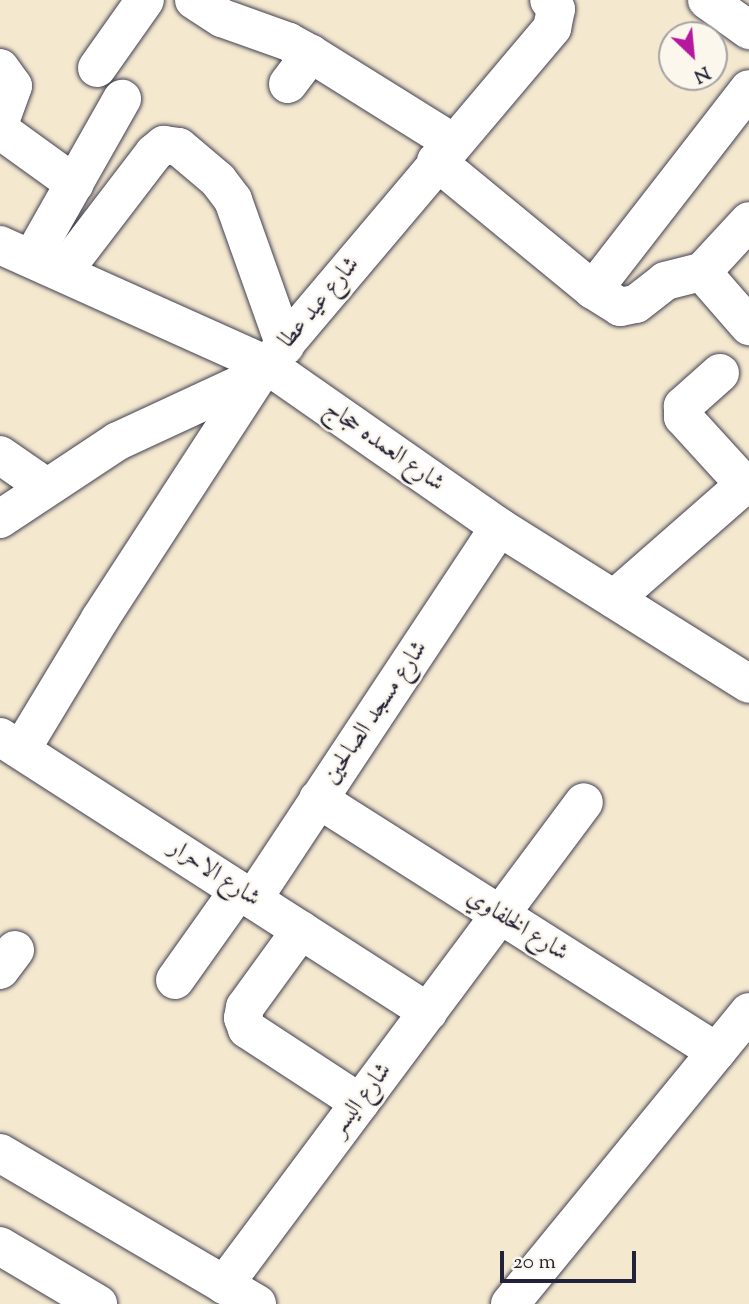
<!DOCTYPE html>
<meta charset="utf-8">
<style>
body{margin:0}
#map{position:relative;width:749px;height:1304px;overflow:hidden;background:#f4e8cf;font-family:"Sorts Mill Goudy",Amiri,serif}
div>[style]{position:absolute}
.roads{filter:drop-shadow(0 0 2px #424051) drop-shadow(0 0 2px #424051)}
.minor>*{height:38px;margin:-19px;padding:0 19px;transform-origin:19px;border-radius:19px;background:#fff}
span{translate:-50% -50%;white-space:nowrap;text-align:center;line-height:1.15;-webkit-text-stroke:5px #fbf7ec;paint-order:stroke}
.street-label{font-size:24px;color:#22223b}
.north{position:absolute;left:658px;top:21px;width:70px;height:70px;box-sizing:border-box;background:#fbf7ec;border:2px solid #a4a2a5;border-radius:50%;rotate:154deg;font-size:19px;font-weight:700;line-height:28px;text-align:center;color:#22223b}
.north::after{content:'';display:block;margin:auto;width:24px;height:32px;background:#b5179e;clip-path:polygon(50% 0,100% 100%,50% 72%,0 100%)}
.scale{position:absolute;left:500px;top:1251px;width:136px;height:32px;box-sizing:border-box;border:4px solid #22223b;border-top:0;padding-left:9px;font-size:21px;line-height:24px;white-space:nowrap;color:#22223b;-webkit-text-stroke:5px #fbf7ec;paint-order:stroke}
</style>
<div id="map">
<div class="roads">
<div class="minor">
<div style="left:194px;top:0;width:33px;rotate:33deg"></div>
<div style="left:222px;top:18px;width:71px;rotate:19.7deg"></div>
<div style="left:289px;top:42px;width:25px;rotate:29deg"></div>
<div style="left:311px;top:54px;width:166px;rotate:32deg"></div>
<div style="left:707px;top:0;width:52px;rotate:35.5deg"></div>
<div style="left:0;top:68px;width:22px;rotate:54deg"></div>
<div style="left:13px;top:86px;width:38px;rotate:110deg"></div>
<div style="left:97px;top:68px;width:83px;rotate:-54.8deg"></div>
<div style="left:288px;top:84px;width:38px;rotate:-53deg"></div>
<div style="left:0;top:130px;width:92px;rotate:35.8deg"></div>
<div style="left:436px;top:161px;width:203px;rotate:39.4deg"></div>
<div style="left:593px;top:290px;width:32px;rotate:32deg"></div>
<div style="left:620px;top:307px;width:16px;rotate:-11deg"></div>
<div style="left:636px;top:304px;width:37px;rotate:-38deg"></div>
<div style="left:665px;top:281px;width:38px;rotate:-14deg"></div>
<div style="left:702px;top:272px;width:69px;rotate:-47.3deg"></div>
<div style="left:0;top:245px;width:293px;rotate:24.2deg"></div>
<div style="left:267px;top:365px;width:283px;rotate:34.9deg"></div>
<div style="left:499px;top:527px;width:295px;rotate:32.1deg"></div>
<div style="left:32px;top:258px;width:183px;rotate:-60.5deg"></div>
<div style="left:63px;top:272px;width:150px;rotate:-52.6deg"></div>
<div style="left:154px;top:153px;width:13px;rotate:-39deg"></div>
<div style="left:164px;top:145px;width:15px;rotate:8deg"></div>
<div style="left:179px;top:147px;width:51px;rotate:40.2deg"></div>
<div style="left:218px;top:180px;width:25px;rotate:53deg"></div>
<div style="left:233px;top:200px;width:155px;rotate:70.4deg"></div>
<div style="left:702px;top:272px;width:72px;rotate:49deg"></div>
<div style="left:593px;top:290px;width:254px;rotate:-52.2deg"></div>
<div style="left:720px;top:373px;width:50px;rotate:138.3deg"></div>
<div style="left:683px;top:406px;width:11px;rotate:90deg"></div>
<div style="left:683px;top:417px;width:92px;rotate:47.6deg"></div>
<div style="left:0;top:455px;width:56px;rotate:34.8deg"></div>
<div style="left:0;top:519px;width:141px;rotate:-33.5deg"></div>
<div style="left:118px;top:441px;width:154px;rotate:-24.9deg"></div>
<div style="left:258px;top:376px;width:456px;rotate:-49.8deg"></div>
<div style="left:552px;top:28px;width:19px;rotate:-78deg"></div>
<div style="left:556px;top:9px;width:11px;rotate:-128deg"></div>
<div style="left:614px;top:599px;width:179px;rotate:-41.2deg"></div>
<div style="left:0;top:737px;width:509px;rotate:32.72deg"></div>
<div style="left:21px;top:750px;width:153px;rotate:-58.9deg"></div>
<div style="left:100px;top:619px;width:290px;rotate:-57deg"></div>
<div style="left:318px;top:799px;width:472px;rotate:32.4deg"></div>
<div style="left:253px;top:899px;width:446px;rotate:-56.5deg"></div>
<div style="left:301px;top:930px;width:95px;rotate:126deg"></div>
<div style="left:245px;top:1007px;width:11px;rotate:100deg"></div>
<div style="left:243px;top:1018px;width:12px;rotate:70deg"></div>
<div style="left:247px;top:1029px;width:135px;rotate:33.2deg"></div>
<div style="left:0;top:970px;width:25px;rotate:-53deg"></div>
<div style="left:175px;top:980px;width:110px;rotate:-54.6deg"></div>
<div style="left:0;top:1153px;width:298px;rotate:30.4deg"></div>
<div style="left:0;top:1246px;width:114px;rotate:30.6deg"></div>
<div style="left:224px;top:1285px;width:602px;rotate:-53.3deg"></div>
<div style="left:510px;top:1304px;width:377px;rotate:-50.7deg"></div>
</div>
</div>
<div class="street-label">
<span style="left:320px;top:303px;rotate:-50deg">شارع عيد عطا</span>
<span style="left:384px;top:447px;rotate:35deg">شارع العمده حجاج</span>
<span style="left:376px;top:713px;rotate:-56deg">شارع مسجد الصالحين</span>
<span style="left:214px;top:874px;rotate:33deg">شارع الاحرار</span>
<span style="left:517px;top:926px;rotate:32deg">شارع الخلفاوي</span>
<span style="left:362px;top:1100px;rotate:-53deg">شارع اليسر</span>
</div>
<div class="north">N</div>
<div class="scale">20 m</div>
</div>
